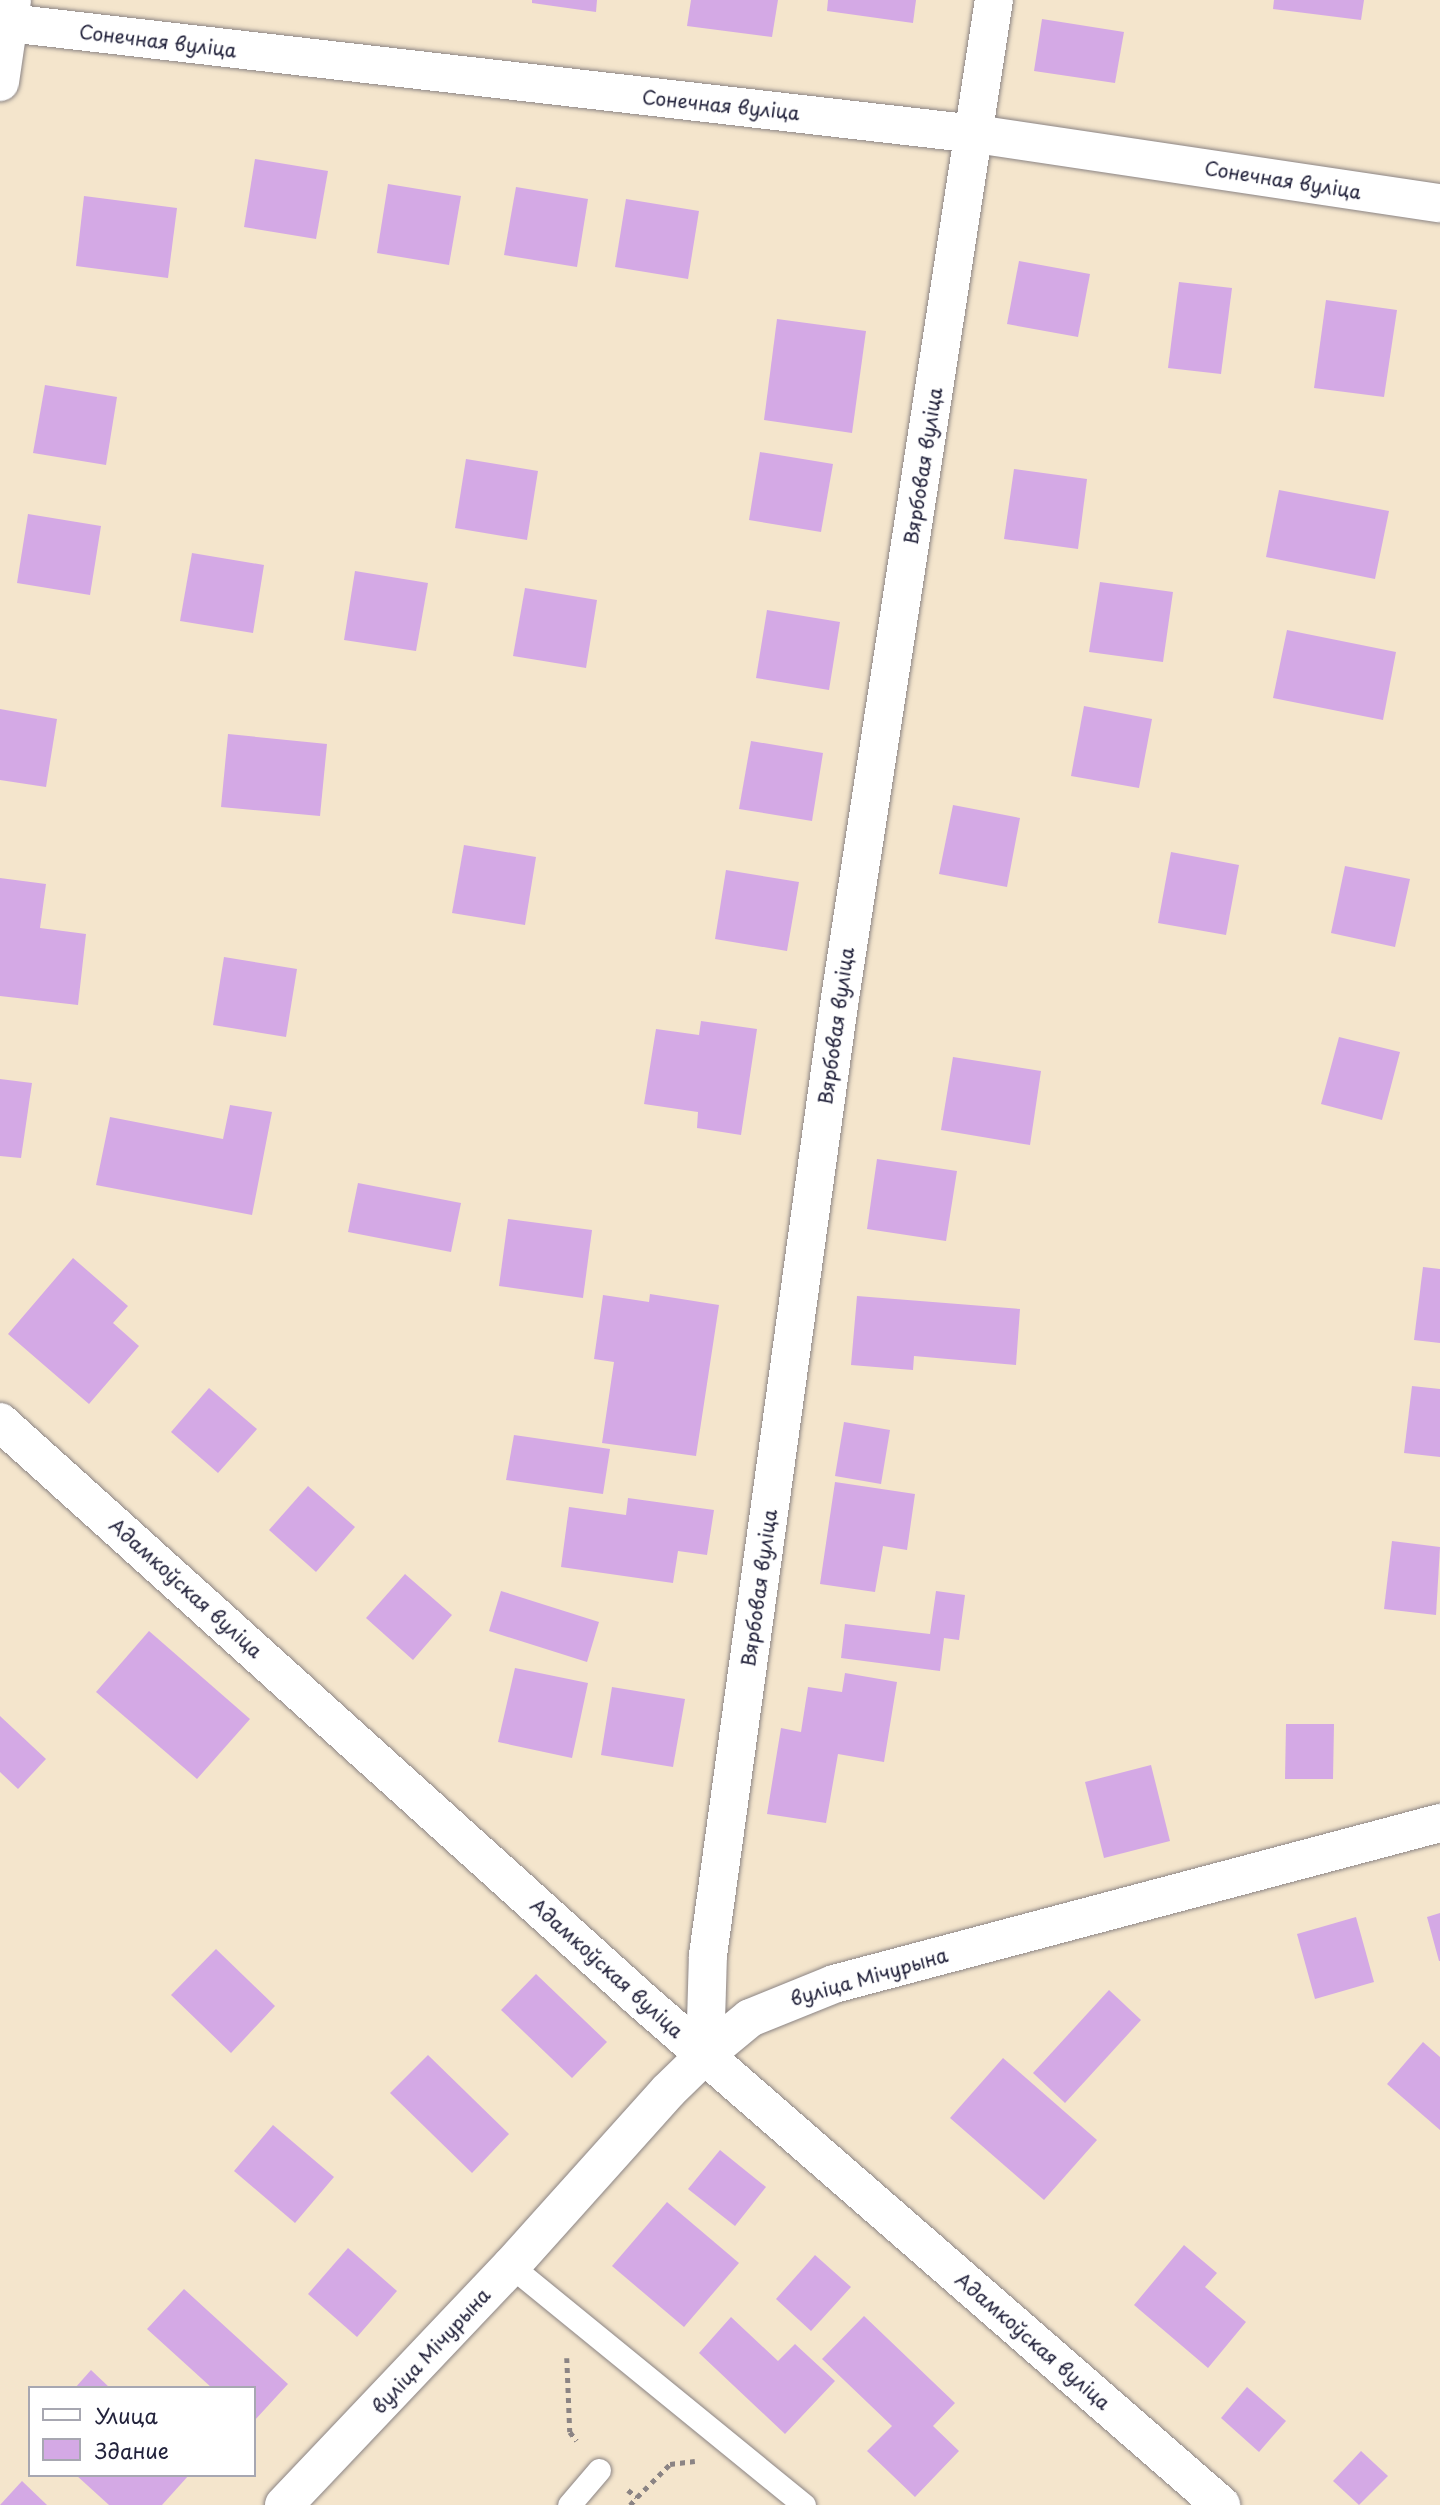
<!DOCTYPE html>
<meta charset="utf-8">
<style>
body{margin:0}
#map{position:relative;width:1440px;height:2505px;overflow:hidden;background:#f4e5cc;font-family:"Playpen Sans",sans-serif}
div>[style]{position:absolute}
.building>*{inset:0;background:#d4a9e5}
.path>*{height:4.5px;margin-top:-2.25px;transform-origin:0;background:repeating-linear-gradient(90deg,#8b8484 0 5px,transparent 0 10px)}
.roads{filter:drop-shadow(0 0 2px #8b8484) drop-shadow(0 0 2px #8b8484)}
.service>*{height:23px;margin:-11.5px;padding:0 11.5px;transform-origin:11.5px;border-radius:11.5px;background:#fff}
.minor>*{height:38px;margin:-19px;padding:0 19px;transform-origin:19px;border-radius:19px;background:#fff}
.tertiary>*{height:38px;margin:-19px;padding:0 19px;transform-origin:19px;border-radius:19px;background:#fff}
span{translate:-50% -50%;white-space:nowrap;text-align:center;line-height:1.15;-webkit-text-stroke:5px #fff;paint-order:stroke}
.street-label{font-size:19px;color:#22223b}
.legend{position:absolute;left:28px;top:2386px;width:228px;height:91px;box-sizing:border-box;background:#fff;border:2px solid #a7a7b1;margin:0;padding:9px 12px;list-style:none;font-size:21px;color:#22223b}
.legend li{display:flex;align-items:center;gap:14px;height:35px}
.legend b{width:35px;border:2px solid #a7a7b1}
</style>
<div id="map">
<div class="building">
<div style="clip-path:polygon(532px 0,597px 0,596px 12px,532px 3px)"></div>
<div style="clip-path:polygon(691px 0,778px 0,772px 37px,687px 26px)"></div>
<div style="clip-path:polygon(828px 0,916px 0,913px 23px,827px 11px)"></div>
<div style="clip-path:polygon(1274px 0,1364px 0,1361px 20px,1273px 9px)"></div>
<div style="clip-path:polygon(1042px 19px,1124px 32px,1115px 83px,1034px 71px)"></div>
<div style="clip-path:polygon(255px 159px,328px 171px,316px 239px,244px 227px)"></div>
<div style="clip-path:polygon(388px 184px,461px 196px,449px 265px,377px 253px)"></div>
<div style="clip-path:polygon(516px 187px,588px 199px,577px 267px,504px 255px)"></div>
<div style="clip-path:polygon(84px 196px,177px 208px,168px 278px,76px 266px)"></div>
<div style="clip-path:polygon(626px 199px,699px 211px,688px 279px,615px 267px)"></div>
<div style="clip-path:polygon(1019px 261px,1090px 274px,1078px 337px,1007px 324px)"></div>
<div style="clip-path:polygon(1179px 282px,1232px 288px,1221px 374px,1168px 368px)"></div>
<div style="clip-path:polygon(1326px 300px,1397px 310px,1384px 397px,1314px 388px)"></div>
<div style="clip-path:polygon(777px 319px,866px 331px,852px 433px,764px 420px)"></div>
<div style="clip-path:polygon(45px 385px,117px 397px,106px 465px,33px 453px)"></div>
<div style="clip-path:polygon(760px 452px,833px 464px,821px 532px,749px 520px)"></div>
<div style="clip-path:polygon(466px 459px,538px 471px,527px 540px,455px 528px)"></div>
<div style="clip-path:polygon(1014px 469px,1087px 479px,1078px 549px,1004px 539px)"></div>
<div style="clip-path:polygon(1279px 490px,1389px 511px,1375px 579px,1266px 557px)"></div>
<div style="clip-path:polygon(28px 514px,101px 526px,90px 595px,17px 583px)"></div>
<div style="clip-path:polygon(192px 553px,264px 565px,253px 633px,180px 621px)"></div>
<div style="clip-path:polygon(355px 571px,428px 583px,416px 651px,344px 640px)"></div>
<div style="clip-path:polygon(1100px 582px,1173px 592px,1163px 662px,1089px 652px)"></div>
<div style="clip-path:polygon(525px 588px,597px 600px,586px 668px,513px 656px)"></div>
<div style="clip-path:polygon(767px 610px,840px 622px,829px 690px,756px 678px)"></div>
<div style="clip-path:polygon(1287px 630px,1396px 652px,1383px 720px,1273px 698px)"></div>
<div style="clip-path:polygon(1084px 706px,1152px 719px,1139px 788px,1071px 776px)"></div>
<div style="clip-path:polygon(0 709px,57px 719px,46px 787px,0 780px)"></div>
<div style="clip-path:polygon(228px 734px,327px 744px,320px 816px,221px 807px)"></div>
<div style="clip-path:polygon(751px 741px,823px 753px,812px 821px,739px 809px)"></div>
<div style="clip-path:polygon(953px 805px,1020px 818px,1007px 887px,939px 874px)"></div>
<div style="clip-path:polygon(464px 845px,536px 857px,525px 925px,452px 913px)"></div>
<div style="clip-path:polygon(1171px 852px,1239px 865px,1226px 935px,1158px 923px)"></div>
<div style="clip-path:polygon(1345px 866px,1410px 879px,1395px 947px,1331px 933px)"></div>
<div style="clip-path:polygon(726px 870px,799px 882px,787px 951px,715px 939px)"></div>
<div style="clip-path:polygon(0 878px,46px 884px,40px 928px,86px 934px,78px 1005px,0 996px)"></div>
<div style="clip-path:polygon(224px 957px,297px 969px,286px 1037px,213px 1025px)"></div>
<div style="clip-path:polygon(701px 1021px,757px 1029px,741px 1135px,697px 1128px,698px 1112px,644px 1104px,656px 1029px,699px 1035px)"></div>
<div style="clip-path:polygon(1339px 1037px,1400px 1052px,1382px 1120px,1321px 1104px)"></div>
<div style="clip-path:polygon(953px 1057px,1041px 1071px,1030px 1145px,941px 1130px)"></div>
<div style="clip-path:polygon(0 1079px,32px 1083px,21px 1158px,0 1156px)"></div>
<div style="clip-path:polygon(230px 1105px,272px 1112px,252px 1215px,96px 1185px,110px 1117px,223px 1139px)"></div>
<div style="clip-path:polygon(877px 1159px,957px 1171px,946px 1241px,867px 1229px)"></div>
<div style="clip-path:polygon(358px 1183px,461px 1203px,451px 1252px,348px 1232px)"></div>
<div style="clip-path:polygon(508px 1219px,592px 1230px,583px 1298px,499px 1286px)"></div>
<div style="clip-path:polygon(73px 1258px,128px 1306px,113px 1323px,139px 1346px,89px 1404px,8px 1334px)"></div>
<div style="clip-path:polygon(1423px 1267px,1440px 1269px,1440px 1343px,1414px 1340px)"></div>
<div style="clip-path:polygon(650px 1294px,719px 1305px,696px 1456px,602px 1443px,614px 1362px,594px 1359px,603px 1295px,649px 1302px)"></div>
<div style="clip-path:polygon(857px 1296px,1020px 1309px,1016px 1365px,914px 1356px,913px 1370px,851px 1365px)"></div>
<div style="clip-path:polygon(1412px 1386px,1440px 1389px,1440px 1457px,1404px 1453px)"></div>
<div style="clip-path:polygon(209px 1388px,257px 1429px,218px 1473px,171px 1432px)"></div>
<div style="clip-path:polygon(844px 1422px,890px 1430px,881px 1484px,835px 1476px)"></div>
<div style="clip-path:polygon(514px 1435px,610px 1449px,603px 1494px,506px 1480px)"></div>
<div style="clip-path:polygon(835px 1482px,915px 1494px,907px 1550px,883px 1546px,875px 1592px,820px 1584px)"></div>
<div style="clip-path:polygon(308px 1486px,355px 1527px,316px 1572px,269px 1530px)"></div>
<div style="clip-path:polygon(628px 1498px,714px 1510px,707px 1555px,678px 1551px,673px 1583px,561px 1567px,569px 1507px,626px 1515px)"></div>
<div style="clip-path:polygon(1392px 1541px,1440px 1547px,1436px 1615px,1384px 1609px)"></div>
<div style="clip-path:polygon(405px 1574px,452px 1615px,413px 1660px,366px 1618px)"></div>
<div style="clip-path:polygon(501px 1591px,599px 1622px,587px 1662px,489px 1631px)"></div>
<div style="clip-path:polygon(936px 1591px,965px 1595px,959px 1640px,944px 1638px,940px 1671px,841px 1658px,845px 1624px,930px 1634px)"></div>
<div style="clip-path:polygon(149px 1631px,250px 1719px,197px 1779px,96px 1692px)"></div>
<div style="clip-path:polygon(515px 1668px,588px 1683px,572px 1758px,498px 1742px)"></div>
<div style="clip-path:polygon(845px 1673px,897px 1682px,884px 1762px,838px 1754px,826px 1823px,767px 1814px,781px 1728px,801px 1732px,808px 1687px,842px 1692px)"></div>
<div style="clip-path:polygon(612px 1687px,685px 1699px,673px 1767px,601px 1755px)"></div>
<div style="clip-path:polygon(0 1716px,46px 1759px,18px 1789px,0 1772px)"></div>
<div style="clip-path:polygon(1286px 1724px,1334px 1724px,1333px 1779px,1285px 1779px)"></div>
<div style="clip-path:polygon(1151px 1765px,1170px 1841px,1104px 1858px,1085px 1782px)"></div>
<div style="clip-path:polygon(1440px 1913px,1440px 1961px,1439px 1961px,1427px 1917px)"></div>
<div style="clip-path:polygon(1356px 1917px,1374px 1982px,1315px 1999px,1297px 1934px)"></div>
<div style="clip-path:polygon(216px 1949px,275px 2006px,231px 2053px,171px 1995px)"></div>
<div style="clip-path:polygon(536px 1974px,607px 2042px,572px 2078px,501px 2010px)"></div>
<div style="clip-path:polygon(1109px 1990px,1141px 2020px,1065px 2103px,1033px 2073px)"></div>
<div style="clip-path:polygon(1423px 2042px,1440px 2057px,1440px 2130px,1387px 2084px)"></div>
<div style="clip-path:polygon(428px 2055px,509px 2134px,472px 2173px,390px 2093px)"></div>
<div style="clip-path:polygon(1003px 2058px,1097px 2140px,1044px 2200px,950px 2118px)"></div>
<div style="clip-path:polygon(273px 2125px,334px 2177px,295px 2223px,234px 2171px)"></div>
<div style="clip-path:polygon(720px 2150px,766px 2187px,735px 2226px,688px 2189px)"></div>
<div style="clip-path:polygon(667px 2202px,739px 2263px,684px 2327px,612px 2266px)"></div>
<div style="clip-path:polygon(1184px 2245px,1217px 2273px,1205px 2287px,1246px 2322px,1208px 2368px,1134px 2305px)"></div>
<div style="clip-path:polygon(348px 2248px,397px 2291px,357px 2337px,308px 2294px)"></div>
<div style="clip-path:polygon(815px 2255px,851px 2287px,811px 2331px,776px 2299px)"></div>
<div style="clip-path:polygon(184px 2289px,288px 2384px,254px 2421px,254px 2388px,212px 2388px,147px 2329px)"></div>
<div style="clip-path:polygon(864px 2316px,955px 2403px,933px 2426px,959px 2451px,915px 2497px,867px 2451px,892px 2426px,822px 2359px)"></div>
<div style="clip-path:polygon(731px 2317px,778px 2361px,795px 2344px,835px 2381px,785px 2434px,699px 2353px)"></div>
<div style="clip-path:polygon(91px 2370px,110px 2388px,75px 2388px)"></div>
<div style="clip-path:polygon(1247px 2387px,1286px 2421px,1259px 2452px,1221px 2418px)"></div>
<div style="clip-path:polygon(1361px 2451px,1388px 2476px,1359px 2505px,1333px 2481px)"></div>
<div style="clip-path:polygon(76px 2475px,189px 2475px,162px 2505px,109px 2505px)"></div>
<div style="clip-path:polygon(22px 2481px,47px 2505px,0 2505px)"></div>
</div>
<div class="path">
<div style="left:567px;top:2358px;width:74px;rotate:87.7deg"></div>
<div style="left:570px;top:2432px;width:11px;rotate:52deg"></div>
<div style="left:628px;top:2490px;width:11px;rotate:38deg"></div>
<div style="left:637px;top:2497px;width:47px;rotate:-45deg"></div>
<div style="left:670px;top:2464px;width:25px;rotate:-7deg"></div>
<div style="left:630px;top:2505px;width:11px;rotate:-49deg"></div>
</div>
<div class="roads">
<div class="service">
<div style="left:511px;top:2266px;width:378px;rotate:39.2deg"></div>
<div style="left:569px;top:2505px;width:46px;rotate:-49.4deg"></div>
</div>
<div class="minor">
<div style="left:0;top:22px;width:982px;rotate:6.55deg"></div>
<div style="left:976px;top:134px;width:469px;rotate:8.5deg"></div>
<div style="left:0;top:82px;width:83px;rotate:-81.7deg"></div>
<div style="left:705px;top:2055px;width:100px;rotate:-88.3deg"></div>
<div style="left:708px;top:1955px;width:966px;rotate:-82.15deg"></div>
<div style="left:840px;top:998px;width:1010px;rotate:-81.23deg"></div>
<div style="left:284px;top:2505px;width:330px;rotate:-46.5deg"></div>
<div style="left:511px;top:2266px;width:235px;rotate:-48.1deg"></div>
<div style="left:668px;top:2091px;width:52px;rotate:-44.2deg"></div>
<div style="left:705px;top:2055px;width:58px;rotate:-39.4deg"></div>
<div style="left:750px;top:2018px;width:91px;rotate:-22deg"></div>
<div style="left:834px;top:1984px;width:627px;rotate:-14.88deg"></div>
</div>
<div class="tertiary">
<div style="left:0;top:1422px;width:860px;rotate:42.03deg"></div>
<div style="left:639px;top:1998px;width:772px;rotate:41.06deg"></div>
</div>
</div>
<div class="street-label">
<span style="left:158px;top:41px;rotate:7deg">Сонечная вуліца</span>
<span style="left:721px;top:105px;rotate:6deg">Сонечная вуліца</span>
<span style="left:1283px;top:180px;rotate:9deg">Сонечная вуліца</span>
<span style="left:923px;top:466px;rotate:-81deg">Вярбовая вуліца</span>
<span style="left:836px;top:1026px;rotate:-82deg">Вярбовая вуліца</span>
<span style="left:186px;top:1588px;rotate:42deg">Адамкоўская вуліца</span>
<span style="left:759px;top:1588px;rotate:-82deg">Вярбовая вуліца</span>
<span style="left:607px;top:1968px;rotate:42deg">Адамкоўская вуліца</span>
<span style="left:869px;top:1977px;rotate:-16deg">вуліца Мічурына</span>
<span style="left:1033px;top:2341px;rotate:41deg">Адамкоўская вуліца</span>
<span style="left:431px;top:2351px;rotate:-47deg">вуліца Мічурына</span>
</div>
<ul class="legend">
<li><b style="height:9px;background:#fff"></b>Улица</li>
<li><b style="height:19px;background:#d4a9e5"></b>Здание</li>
</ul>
</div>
